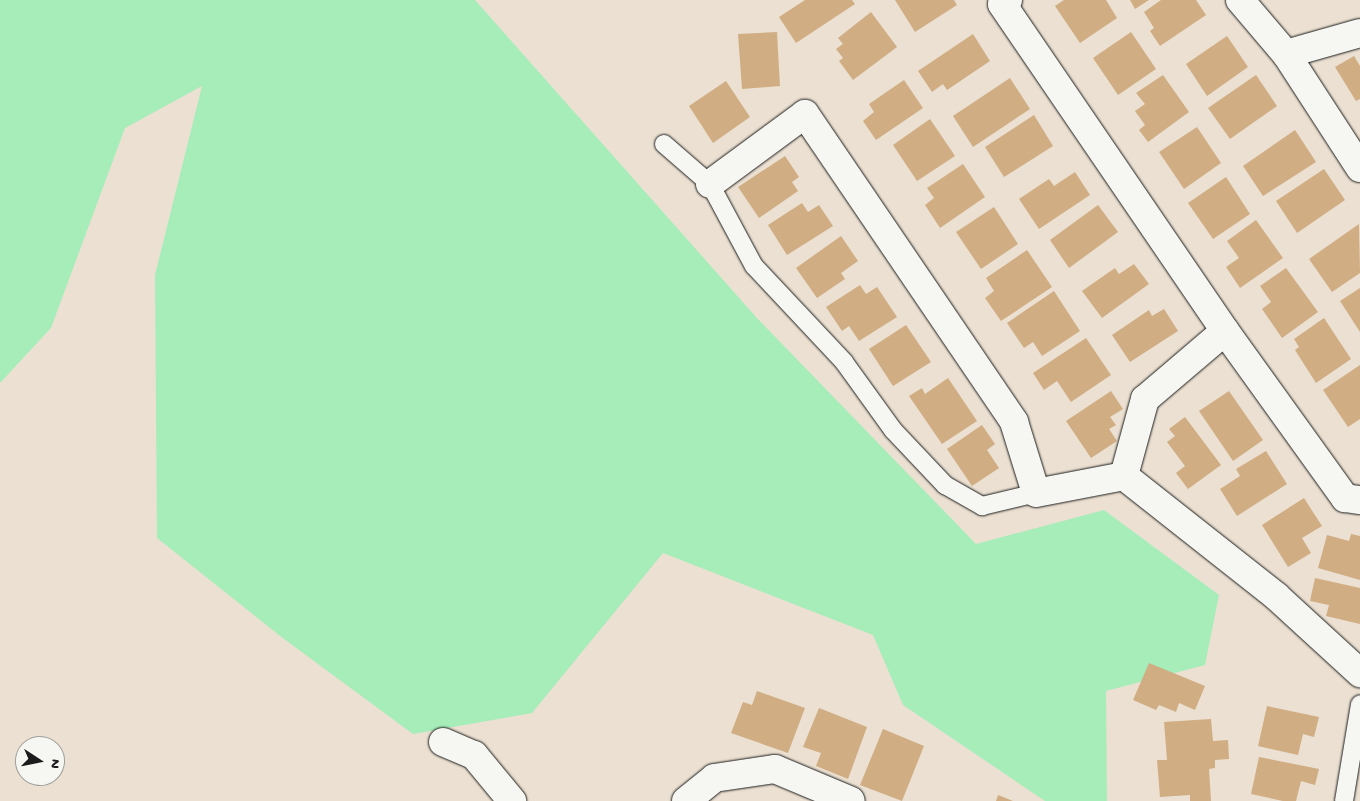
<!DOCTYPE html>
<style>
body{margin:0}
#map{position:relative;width:1360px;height:801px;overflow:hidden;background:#ebe0d1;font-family:"Gochi Hand",sans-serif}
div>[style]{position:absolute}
.green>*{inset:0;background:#a6edb9}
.building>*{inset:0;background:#d0ad83}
.roads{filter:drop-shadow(0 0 1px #1c1c1c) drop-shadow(0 0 1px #1c1c1c)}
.service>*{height:18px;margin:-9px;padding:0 9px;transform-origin:9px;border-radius:9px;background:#f6f6f2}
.minor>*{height:28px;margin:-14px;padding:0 14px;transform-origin:14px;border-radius:14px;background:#f6f6f2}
span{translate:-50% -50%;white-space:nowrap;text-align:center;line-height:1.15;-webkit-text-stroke:5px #f6f6f2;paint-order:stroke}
.north{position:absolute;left:15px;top:736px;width:50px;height:50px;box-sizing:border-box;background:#f6f6f2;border:1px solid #9f9f9c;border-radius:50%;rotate:101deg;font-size:14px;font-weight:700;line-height:20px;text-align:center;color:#1c1c1c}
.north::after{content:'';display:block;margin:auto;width:18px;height:22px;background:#1c1c1c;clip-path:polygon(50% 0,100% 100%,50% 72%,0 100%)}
</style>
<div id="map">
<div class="green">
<div style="clip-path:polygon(0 0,475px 0,756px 317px,976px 544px,1104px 510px,1219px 595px,1205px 665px,1106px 691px,1107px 801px,1045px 801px,903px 705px,873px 635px,663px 553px,532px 713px,413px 734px,284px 639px,157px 538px,155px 275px,202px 86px,125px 128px,51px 328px,0 383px)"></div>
</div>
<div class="building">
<div style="clip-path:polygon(805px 0,852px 0,855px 4px,796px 43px,779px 17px)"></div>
<div style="clip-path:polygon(895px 0,954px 0,957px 5px,915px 32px)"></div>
<div style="clip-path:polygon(1064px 0,1106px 0,1117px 18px,1080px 43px,1055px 6px)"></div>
<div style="clip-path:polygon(1130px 0,1149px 0,1135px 9px)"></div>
<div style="clip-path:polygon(1161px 0,1196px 0,1206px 15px,1160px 46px,1150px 31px,1154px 28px,1144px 12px)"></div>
<div style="clip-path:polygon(871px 12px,897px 47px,853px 80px,839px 61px,843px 58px,836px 49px,843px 44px,838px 38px)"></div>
<div style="clip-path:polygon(777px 32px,780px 86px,742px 89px,738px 34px)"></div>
<div style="clip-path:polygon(1131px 32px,1156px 69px,1118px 95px,1093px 58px)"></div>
<div style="clip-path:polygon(973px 34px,990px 61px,947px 90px,943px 84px,932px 92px,918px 71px)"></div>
<div style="clip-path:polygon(1227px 36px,1248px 67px,1207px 96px,1186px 64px)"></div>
<div style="clip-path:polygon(1354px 56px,1360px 66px,1360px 99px,1356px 101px,1335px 67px)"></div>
<div style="clip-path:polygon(1163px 75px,1189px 112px,1148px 142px,1139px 130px,1145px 125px,1135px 111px,1145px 104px,1136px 93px)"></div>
<div style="clip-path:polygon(1256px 75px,1277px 106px,1230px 139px,1208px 108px)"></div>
<div style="clip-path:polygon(1010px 78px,1030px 109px,973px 147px,953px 116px)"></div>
<div style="clip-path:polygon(904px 80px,923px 108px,876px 140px,863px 121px,874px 112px,869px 104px)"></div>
<div style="clip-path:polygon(726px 81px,750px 117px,713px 143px,689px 106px)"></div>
<div style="clip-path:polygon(1034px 115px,1053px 146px,1004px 177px,985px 147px)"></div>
<div style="clip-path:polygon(930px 119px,955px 156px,917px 181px,893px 145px)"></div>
<div style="clip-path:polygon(1197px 127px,1221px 163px,1184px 189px,1159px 152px)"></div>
<div style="clip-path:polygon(1295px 130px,1316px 162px,1263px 196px,1243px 166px)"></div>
<div style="clip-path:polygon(785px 156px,799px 177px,792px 182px,798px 191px,759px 218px,738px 187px)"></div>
<div style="clip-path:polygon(963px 164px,985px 197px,940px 228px,925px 205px,934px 198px,927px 188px)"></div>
<div style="clip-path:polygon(1324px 169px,1345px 200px,1297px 233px,1276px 201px)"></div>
<div style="clip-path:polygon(1075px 172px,1090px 195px,1039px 229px,1019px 199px,1049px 179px,1054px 186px)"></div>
<div style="clip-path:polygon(1226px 177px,1250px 214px,1213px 239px,1188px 203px)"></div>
<div style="clip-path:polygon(802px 203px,808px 212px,819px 205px,833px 226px,787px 255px,768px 225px)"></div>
<div style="clip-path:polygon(1098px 205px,1118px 232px,1069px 268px,1050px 240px)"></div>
<div style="clip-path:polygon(994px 207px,1018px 244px,981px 269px,956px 232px)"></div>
<div style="clip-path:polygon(1256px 220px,1283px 258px,1240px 288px,1226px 267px,1239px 258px,1227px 241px)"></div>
<div style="clip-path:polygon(1359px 224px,1360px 273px,1332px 292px,1309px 259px)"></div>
<div style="clip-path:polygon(841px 236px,858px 261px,841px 273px,845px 279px,817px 298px,796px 268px)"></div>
<div style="clip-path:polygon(1027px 250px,1052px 287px,1001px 321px,985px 298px,994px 291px,986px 278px)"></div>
<div style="clip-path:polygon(1134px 264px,1149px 284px,1102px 318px,1082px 291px,1115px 268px,1119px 274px)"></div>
<div style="clip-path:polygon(1286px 268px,1318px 312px,1282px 338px,1262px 309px,1271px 302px,1260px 286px)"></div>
<div style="clip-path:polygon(860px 285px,866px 294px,877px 287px,897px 317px,859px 341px,849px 326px,842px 331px,826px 307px)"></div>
<div style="clip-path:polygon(1360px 288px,1360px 332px,1340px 301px)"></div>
<div style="clip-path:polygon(1054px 291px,1080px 331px,1042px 356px,1033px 342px,1024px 348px,1007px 323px)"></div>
<div style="clip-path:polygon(1164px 309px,1178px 331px,1130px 362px,1112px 335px,1149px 310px,1152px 316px)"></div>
<div style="clip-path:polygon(1324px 318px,1351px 359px,1316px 383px,1295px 350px,1299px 347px,1294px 339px)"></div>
<div style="clip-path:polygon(906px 325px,931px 362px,893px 386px,869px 349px)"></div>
<div style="clip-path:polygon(1086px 338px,1111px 375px,1071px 402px,1057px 381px,1044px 390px,1033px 373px)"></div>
<div style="clip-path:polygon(1360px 365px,1360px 419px,1348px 427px,1323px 390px)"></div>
<div style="clip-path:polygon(948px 378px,977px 421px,942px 444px,909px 396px,922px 388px,925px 394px)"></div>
<div style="clip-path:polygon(1111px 391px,1123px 409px,1110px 417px,1116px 425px,1109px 429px,1117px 441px,1091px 458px,1066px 421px)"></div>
<div style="clip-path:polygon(1229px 391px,1263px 440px,1233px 461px,1199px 411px)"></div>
<div style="clip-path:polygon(1185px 417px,1221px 465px,1188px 489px,1176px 473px,1185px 466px,1167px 442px,1175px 436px,1169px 429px)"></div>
<div style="clip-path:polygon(982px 425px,995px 444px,987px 450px,999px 468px,972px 486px,947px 449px)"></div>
<div style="clip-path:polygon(1266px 451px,1287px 484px,1237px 516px,1220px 489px,1240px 476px,1236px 469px)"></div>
<div style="clip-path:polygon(1304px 498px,1322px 526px,1302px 538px,1311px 553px,1288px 567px,1262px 525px)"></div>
<div style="clip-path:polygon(1351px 534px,1360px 536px,1360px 580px,1318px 568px,1327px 535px,1349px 541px)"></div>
<div style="clip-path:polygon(1315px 578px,1360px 588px,1360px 624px,1326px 616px,1329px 605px,1310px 601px)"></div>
<div style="clip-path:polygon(1149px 663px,1205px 686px,1195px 710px,1179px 703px,1176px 712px,1159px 705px,1156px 710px,1133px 700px)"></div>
<div style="clip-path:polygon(757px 691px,805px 708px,788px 753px,731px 733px,743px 702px,752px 705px)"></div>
<div style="clip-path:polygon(1267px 706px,1319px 717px,1314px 737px,1303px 734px,1298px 755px,1258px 746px)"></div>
<div style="clip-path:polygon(819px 708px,867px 727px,848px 779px,816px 766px,821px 753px,803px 747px)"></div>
<div style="clip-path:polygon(1211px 719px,1213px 741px,1228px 740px,1229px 759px,1215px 760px,1215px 768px,1209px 769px,1211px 801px,1190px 801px,1190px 795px,1160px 797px,1157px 760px,1167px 760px,1164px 722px)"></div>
<div style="clip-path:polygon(883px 729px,924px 746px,902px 801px,860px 785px)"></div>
<div style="clip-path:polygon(1259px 757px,1319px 769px,1315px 785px,1301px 781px,1296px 801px,1283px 801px,1251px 794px)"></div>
<div style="clip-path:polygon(998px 795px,1013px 801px,996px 801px)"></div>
</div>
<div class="roads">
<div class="service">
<div style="left:664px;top:144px;width:61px;rotate:41deg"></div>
<div style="left:710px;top:184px;width:93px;rotate:61.8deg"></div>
<div style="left:754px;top:266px;width:132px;rotate:46.8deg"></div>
<div style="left:844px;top:362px;width:84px;rotate:54.2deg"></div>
<div style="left:893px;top:430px;width:76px;rotate:46.6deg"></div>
<div style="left:945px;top:485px;width:43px;rotate:29.6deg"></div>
<div style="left:982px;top:506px;width:56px;rotate:-13.5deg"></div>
<div style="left:1344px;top:801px;width:98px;rotate:-80.6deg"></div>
</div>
<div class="minor">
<div style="left:1008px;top:0;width:7px;rotate:146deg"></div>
<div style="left:1002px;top:4px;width:396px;rotate:55.7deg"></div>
<div style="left:1225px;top:331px;width:206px;rotate:54.3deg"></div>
<div style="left:1345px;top:498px;width:15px;rotate:8deg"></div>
<div style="left:1240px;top:0;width:71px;rotate:49.6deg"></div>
<div style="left:1286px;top:54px;width:136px;rotate:57deg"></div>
<div style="left:1286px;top:54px;width:77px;rotate:-15.8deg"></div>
<div style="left:710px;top:184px;width:118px;rotate:-36.4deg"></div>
<div style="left:805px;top:114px;width:372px;rotate:55.8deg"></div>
<div style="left:1014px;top:422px;width:74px;rotate:72.8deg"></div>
<div style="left:1036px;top:493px;width:90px;rotate:-10.9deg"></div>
<div style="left:1225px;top:331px;width:105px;rotate:139.6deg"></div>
<div style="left:1145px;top:399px;width:80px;rotate:105.3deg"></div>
<div style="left:1124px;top:476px;width:195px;rotate:38.3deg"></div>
<div style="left:1277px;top:597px;width:113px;rotate:42.5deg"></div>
<div style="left:443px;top:742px;width:34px;rotate:23deg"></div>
<div style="left:474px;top:755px;width:60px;rotate:50.4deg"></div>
<div style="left:686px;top:801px;width:36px;rotate:-39deg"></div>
<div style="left:714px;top:778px;width:62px;rotate:-8.4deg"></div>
<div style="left:775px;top:769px;width:82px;rotate:22.8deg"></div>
</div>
</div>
<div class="north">N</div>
</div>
